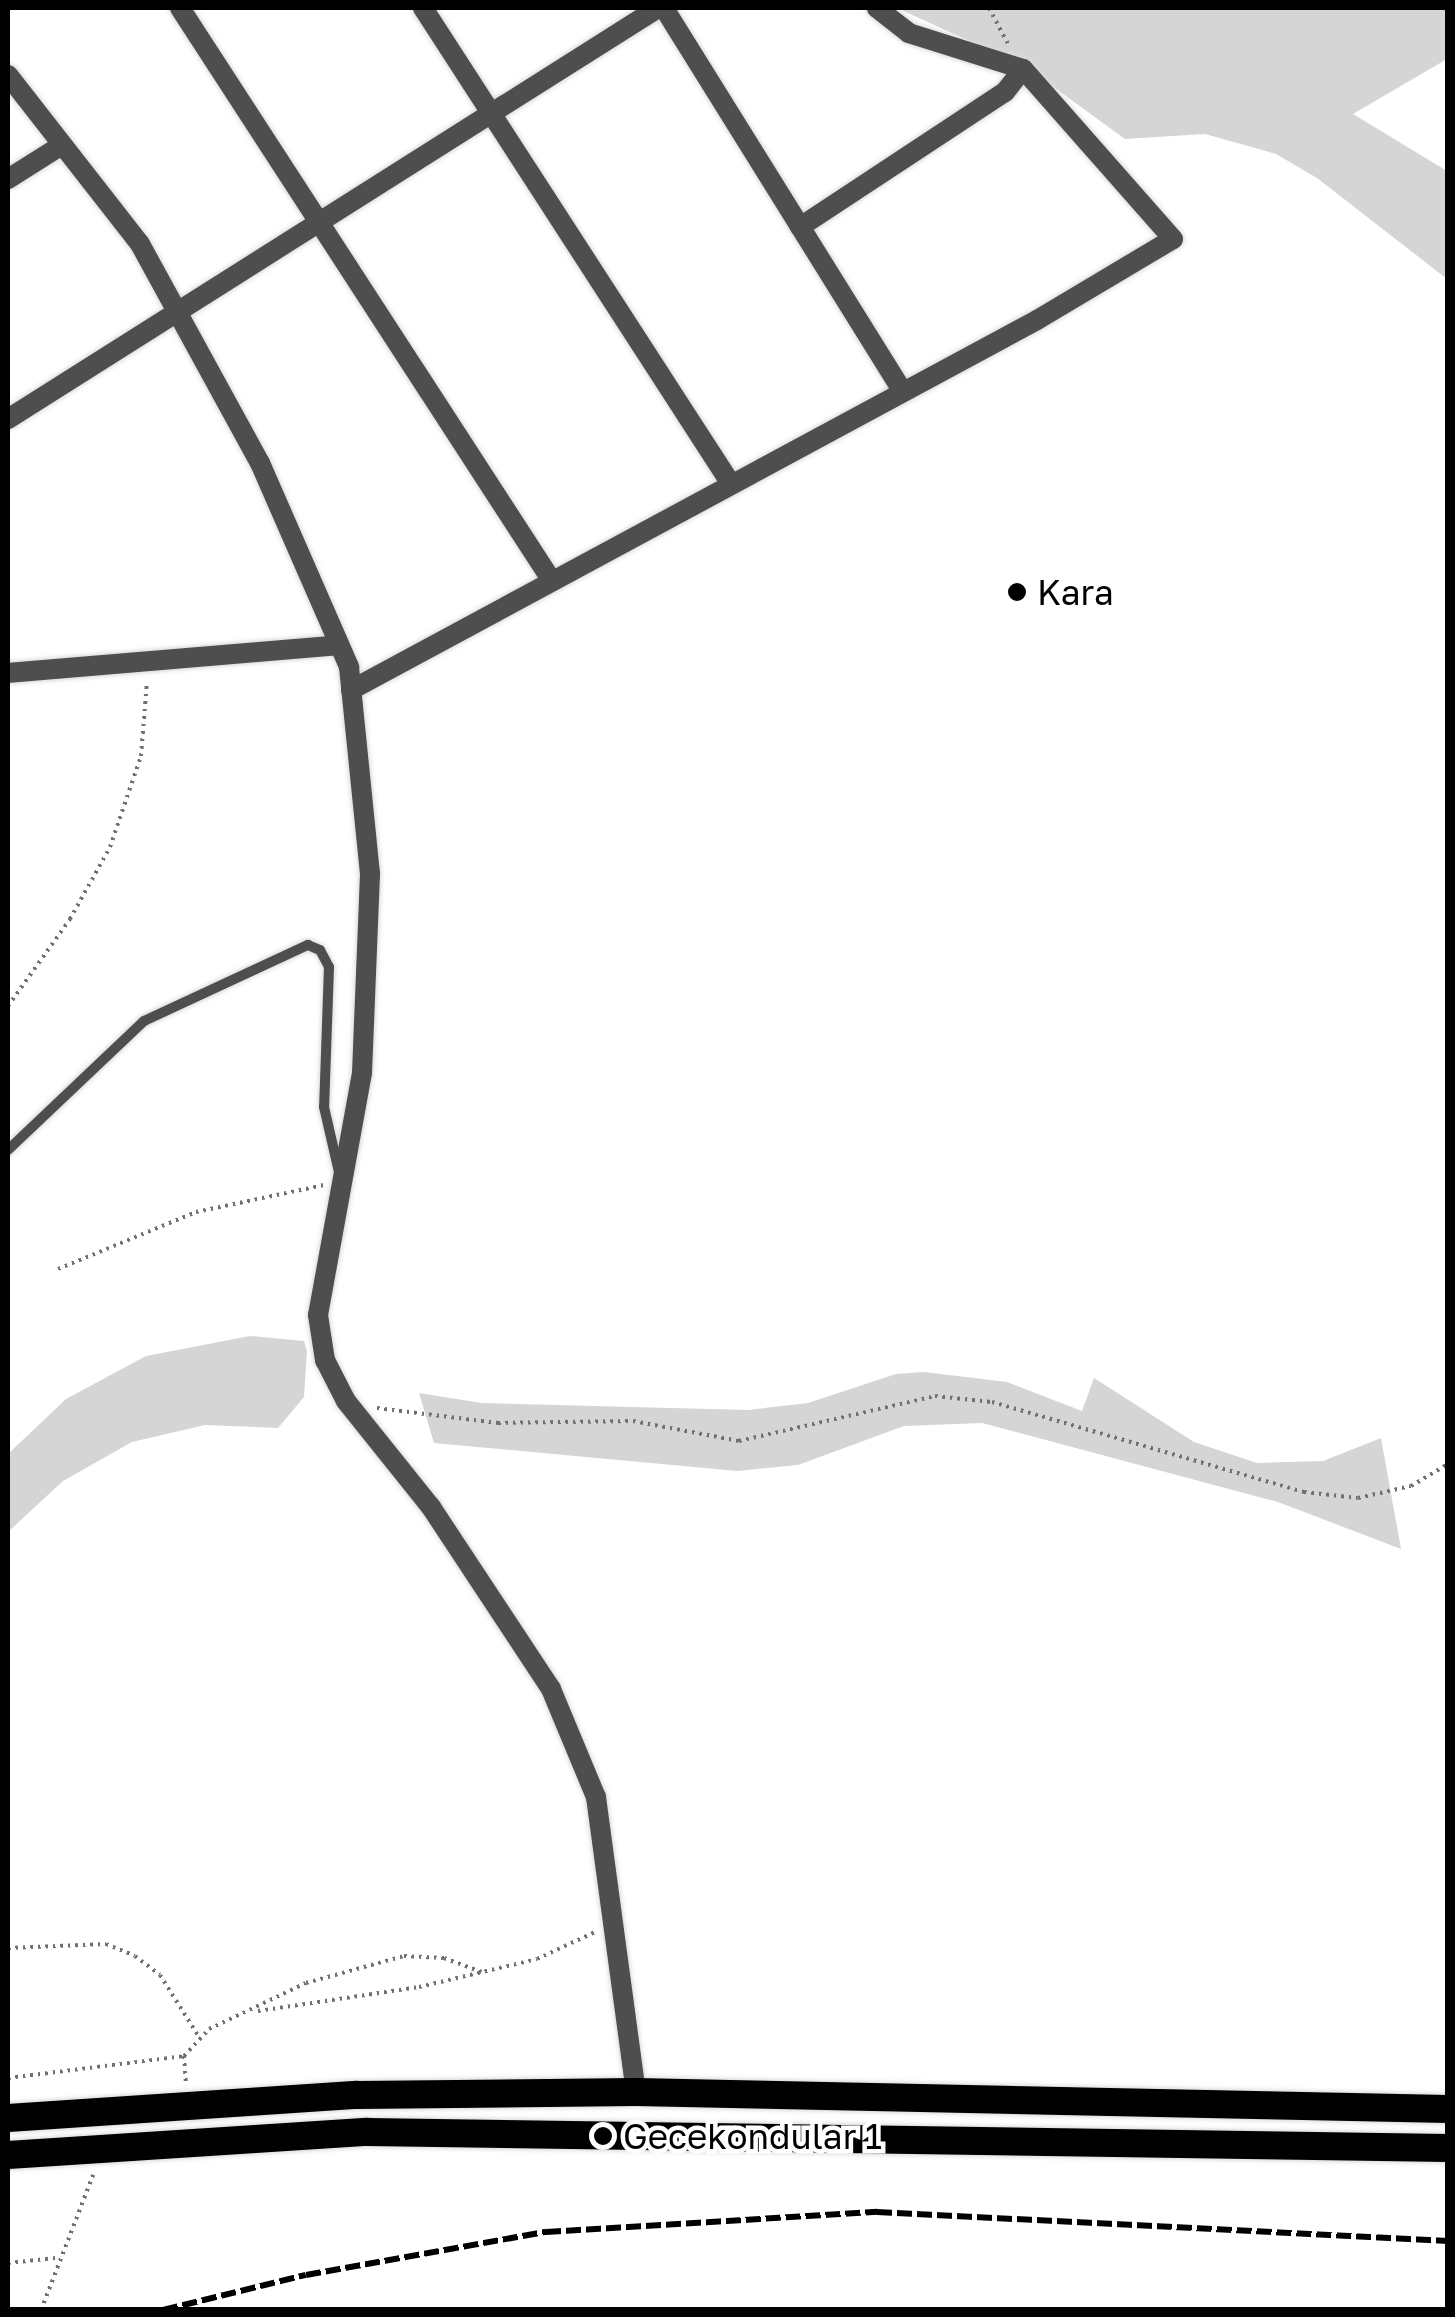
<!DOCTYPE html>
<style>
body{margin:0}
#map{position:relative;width:1455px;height:2317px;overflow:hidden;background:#fff;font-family:"Golos Text",sans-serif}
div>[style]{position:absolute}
.green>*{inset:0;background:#d5d5d5}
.path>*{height:4px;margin-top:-2px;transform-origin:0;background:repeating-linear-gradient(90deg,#707070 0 2.5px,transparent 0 7.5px)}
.roads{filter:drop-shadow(0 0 2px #dbdbdb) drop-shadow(0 0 2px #dbdbdb)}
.service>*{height:10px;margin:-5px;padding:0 5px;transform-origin:5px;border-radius:5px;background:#4e4e4e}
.minor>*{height:20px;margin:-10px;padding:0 10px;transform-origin:10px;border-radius:10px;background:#4e4e4e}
.tertiary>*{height:20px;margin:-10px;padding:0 10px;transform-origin:10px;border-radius:10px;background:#4e4e4e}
.trunk>*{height:28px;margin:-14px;padding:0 14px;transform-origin:14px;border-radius:14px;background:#000}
.rail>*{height:6px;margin-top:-3px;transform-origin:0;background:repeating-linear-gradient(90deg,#000 0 15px,transparent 0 20px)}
.dots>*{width:28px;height:28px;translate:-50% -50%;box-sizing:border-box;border:5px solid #fff;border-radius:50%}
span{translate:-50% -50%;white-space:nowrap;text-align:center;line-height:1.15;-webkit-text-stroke:9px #fff;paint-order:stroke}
.poi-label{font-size:35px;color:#000}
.left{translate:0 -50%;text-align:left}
.frame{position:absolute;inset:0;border:10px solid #000;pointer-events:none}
</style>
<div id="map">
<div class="green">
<div style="clip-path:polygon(897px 8px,1447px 8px,1447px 59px,1353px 114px,1447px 171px,1447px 279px,1317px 178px,1276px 154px,1205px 134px,1125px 139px,1026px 67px)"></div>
<div style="clip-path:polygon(250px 1336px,304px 1341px,307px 1351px,304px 1397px,278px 1428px,205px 1425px,132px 1442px,63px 1481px,8px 1532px,8px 1454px,66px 1399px,146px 1356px)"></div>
<div style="clip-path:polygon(924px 1372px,1007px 1382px,1082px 1411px,1094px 1378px,1194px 1442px,1257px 1463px,1323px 1461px,1381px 1438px,1401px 1549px,1278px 1502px,982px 1423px,904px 1426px,798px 1465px,737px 1471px,434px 1443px,419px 1393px,482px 1403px,748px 1410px,808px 1403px,896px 1374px)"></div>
</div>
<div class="path">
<div style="left:989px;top:8px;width:40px;rotate:62deg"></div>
<div style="left:8px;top:1006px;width:107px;rotate:-54.5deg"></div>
<div style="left:70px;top:919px;width:82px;rotate:-60.9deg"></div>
<div style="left:110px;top:847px;width:96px;rotate:-71.2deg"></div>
<div style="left:141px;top:756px;width:74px;rotate:-85.4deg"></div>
<div style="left:58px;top:1269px;width:149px;rotate:-22.4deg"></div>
<div style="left:196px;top:1212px;width:131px;rotate:-11.9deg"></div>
<div style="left:377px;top:1408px;width:122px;rotate:7.1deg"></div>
<div style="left:498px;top:1423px;width:135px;rotate:-0.8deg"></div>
<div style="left:633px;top:1421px;width:108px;rotate:10.7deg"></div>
<div style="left:739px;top:1441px;width:201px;rotate:-12.9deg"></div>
<div style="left:935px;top:1396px;width:57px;rotate:6deg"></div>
<div style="left:992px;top:1402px;width:325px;rotate:16.1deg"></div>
<div style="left:1304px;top:1492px;width:54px;rotate:6.3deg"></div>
<div style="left:1358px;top:1498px;width:54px;rotate:-12.8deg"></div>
<div style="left:1411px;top:1486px;width:43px;rotate:-30.7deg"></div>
<div style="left:8px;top:1948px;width:98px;rotate:-2.3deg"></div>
<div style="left:106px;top:1944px;width:31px;rotate:22deg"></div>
<div style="left:135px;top:1956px;width:31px;rotate:37deg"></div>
<div style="left:160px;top:1975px;width:73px;rotate:57.8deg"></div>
<div style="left:258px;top:2011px;width:163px;rotate:-8.5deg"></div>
<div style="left:419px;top:1987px;width:121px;rotate:-13.3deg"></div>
<div style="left:537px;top:1959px;width:66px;rotate:-25deg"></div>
<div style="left:184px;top:2056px;width:26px;rotate:86deg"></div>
<div style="left:8px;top:2078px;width:177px;rotate:-7.1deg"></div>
<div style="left:184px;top:2056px;width:37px;rotate:-47deg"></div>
<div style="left:209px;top:2029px;width:107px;rotate:-25.4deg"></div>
<div style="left:306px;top:1983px;width:102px;rotate:-15.4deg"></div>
<div style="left:404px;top:1956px;width:40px;rotate:2.9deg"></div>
<div style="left:444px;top:1958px;width:40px;rotate:20.2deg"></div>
<div style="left:8px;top:2263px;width:48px;rotate:-5.9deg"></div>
<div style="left:41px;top:2310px;width:145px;rotate:-68.9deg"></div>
</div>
<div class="roads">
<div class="service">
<div style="left:8px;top:1150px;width:187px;rotate:-43.5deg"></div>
<div style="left:144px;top:1021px;width:181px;rotate:-24.9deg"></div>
<div style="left:308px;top:945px;width:13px;rotate:23deg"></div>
<div style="left:320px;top:950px;width:19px;rotate:62deg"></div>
<div style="left:329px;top:967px;width:140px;rotate:92deg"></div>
<div style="left:324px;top:1107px;width:67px;rotate:77deg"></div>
</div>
<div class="minor">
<div style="left:180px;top:8px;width:683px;rotate:57.01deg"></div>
<div style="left:423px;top:8px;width:567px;rotate:57.09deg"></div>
<div style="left:664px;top:8px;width:451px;rotate:58.1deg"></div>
<div style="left:8px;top:179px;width:64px;rotate:-32.2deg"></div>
<div style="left:800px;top:227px;width:245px;rotate:-33.4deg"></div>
<div style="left:1005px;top:92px;width:29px;rotate:-52deg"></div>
<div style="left:8px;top:419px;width:769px;rotate:-32.31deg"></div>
<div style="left:8px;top:673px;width:332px;rotate:-4.8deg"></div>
<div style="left:351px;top:690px;width:779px;rotate:-28.34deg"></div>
<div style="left:1037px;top:320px;width:158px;rotate:-30.8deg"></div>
<div style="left:1173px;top:239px;width:227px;rotate:-131.4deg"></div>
<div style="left:1023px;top:69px;width:120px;rotate:-162.5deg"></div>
<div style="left:909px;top:33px;width:41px;rotate:-142deg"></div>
</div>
<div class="tertiary">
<div style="left:8px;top:75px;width:214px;rotate:52deg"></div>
<div style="left:140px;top:244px;width:250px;rotate:61.3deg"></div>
<div style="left:260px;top:463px;width:223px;rotate:66.4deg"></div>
<div style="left:349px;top:667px;width:208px;rotate:84.2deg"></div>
<div style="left:370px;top:874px;width:199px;rotate:92.3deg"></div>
<div style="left:362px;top:1073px;width:246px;rotate:100.3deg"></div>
<div style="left:318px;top:1315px;width:46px;rotate:81.2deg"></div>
<div style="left:325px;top:1360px;width:46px;rotate:62.9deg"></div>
<div style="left:346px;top:1401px;width:136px;rotate:51.3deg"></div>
<div style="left:431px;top:1507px;width:218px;rotate:56.6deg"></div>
<div style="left:551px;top:1689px;width:117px;rotate:67.4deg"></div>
<div style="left:596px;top:1797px;width:298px;rotate:82.3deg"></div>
</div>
<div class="trunk">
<div style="left:8px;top:2118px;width:350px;rotate:-3.8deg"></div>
<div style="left:357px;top:2095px;width:279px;rotate:-0.6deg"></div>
<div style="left:636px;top:2092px;width:812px;rotate:1.2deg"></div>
<div style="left:8px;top:2155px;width:360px;rotate:-3.7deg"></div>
<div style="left:367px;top:2132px;width:1081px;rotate:0.85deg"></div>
</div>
</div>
<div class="rail">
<div style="left:163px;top:2310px;width:147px;rotate:-13.8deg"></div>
<div style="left:306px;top:2275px;width:244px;rotate:-10.2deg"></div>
<div style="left:546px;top:2232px;width:332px;rotate:-3.5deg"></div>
<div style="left:877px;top:2212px;width:572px;rotate:2.91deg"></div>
</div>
<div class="dots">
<div style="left:1017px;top:592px;background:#000"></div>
<div style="left:603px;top:2136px;background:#000"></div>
</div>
<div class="poi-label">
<span class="left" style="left:1037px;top:592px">Kara</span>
<span class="left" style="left:623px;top:2136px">Gecekondular 1</span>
</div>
<div class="frame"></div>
</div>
